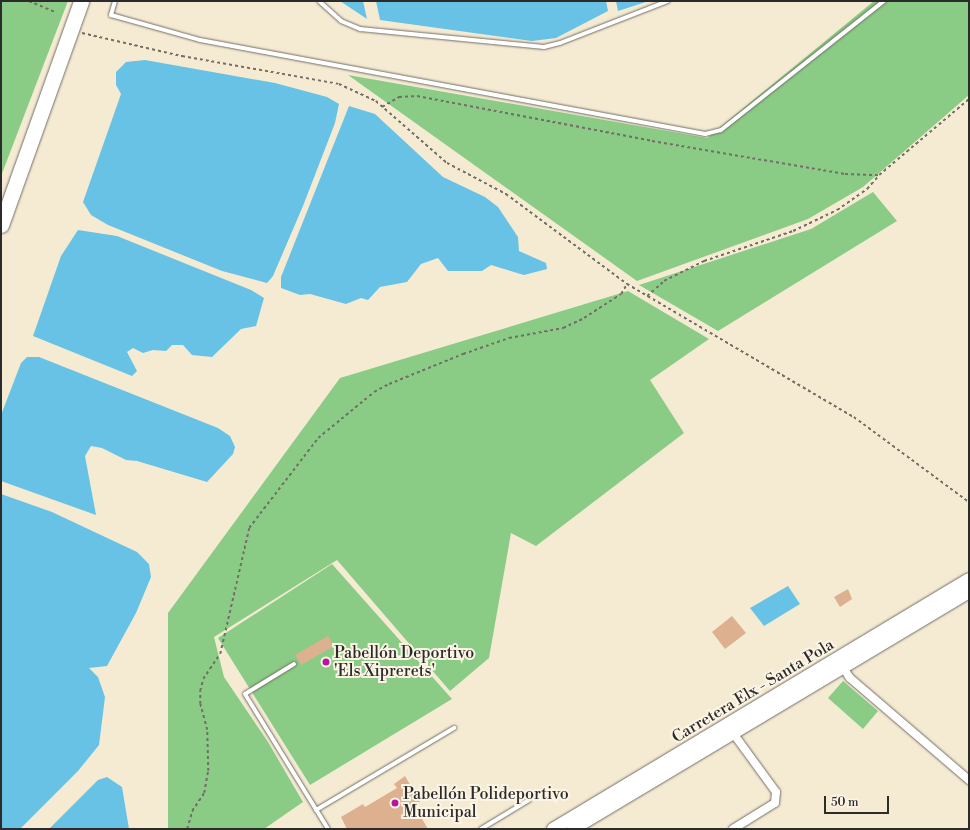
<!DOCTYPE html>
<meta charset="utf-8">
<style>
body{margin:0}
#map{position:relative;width:970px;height:830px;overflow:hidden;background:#f5ebd3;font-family:"Libre Bodoni",serif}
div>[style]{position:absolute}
.green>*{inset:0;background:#8acc85}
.water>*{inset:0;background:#67c2e5}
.building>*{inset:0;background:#ddb08f}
.path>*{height:1.5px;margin-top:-0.75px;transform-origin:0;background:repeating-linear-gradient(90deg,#726e66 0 3px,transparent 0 6px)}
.roads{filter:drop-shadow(0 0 1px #726e66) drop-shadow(0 0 1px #726e66)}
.lane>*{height:4px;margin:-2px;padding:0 2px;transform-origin:2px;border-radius:2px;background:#fff}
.street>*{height:8px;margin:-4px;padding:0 4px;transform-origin:4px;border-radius:4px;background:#fff}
.secondary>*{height:12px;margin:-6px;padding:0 6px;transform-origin:6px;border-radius:6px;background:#fff}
.highway>*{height:15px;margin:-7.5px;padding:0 7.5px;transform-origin:7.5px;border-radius:7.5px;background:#fff}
.dots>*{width:11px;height:11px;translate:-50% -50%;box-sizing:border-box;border:2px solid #fcf5e5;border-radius:50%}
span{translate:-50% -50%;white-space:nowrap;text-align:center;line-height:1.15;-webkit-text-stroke:4px #fcf5e5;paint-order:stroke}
.poi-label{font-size:16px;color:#2b2b2b}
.left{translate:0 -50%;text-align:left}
.street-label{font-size:16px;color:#2b2b2b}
.frame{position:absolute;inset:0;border:2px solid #2b2b2b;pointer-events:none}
.scale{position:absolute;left:824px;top:796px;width:65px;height:18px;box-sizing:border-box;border:2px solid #2b2b2b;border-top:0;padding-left:5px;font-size:12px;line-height:14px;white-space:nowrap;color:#2b2b2b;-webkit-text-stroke:3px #fcf5e5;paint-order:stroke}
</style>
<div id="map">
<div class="green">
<div style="clip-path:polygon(1px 1px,68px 1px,1px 176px)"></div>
<div style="clip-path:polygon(874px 1px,969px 1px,969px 95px,863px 187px,808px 219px,637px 281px,348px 75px,707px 138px)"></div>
<div style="clip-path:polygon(873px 192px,897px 221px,718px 331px,639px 285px,811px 229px)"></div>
<div style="clip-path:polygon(628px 291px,709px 339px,650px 380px,684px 433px,536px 546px,511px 533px,489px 658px,450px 691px,337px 560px,214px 637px,224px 677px,268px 742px,303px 802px,264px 829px,168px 829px,168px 613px,340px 378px)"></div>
<div style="clip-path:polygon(332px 564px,452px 699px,310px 785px,218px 638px)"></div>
<div style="clip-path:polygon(843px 681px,878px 711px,863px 729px,828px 698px)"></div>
</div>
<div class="water">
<div style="clip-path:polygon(340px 1px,363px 1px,367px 19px)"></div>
<div style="clip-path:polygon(376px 1px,606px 1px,608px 11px,556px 38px,532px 41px,380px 20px)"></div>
<div style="clip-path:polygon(616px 1px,649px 1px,618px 11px)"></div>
<div style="clip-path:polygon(145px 60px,275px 83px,327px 97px,339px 104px,335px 123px,303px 206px,273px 276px,267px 283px,222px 271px,108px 225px,91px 215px,83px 202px,121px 94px,116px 85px,116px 72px,126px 62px)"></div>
<div style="clip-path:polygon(349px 106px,375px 114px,443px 177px,485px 197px,498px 207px,518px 237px,519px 251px,546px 263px,547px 269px,524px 275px,491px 265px,482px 271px,448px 271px,438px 258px,421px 264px,407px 282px,380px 287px,368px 300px,361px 298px,346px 304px,310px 294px,300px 295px,281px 288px,281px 277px)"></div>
<div style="clip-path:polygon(78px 230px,117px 236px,251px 290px,264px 298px,256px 326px,241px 329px,212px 357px,192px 355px,183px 345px,172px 345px,166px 351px,153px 350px,143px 353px,133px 348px,127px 352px,137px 371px,132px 376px,33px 336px,61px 256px)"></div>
<div style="clip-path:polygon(27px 357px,39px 357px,218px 428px,230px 436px,235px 447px,233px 454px,207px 482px,137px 461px,126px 460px,102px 448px,91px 446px,85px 456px,96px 515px,1px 481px,1px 415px,21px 363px)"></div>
<div style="clip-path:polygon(1px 494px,52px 512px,137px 552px,149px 564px,151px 577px,136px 613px,107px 666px,89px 668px,98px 677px,105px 697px,99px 745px,78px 771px,20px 829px,1px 829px)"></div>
<div style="clip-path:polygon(788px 586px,800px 604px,764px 626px,750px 608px)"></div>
<div style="clip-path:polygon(107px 777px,122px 787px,129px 829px,49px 829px,98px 780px)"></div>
</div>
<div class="building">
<div style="clip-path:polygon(848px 589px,852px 599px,840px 607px,834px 597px)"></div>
<div style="clip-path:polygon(732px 616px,746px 633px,725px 649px,712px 632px)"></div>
<div style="clip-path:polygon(328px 636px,334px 646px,301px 665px,295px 655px)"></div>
<div style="clip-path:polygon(405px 776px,420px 802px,414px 805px,428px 829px,347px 829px,341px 817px,363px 804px,365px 807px,397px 788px,394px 784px)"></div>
</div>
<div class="path">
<div style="left:29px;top:1px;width:28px;rotate:23deg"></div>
<div style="left:82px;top:33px;width:103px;rotate:13deg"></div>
<div style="left:182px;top:56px;width:159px;rotate:10.1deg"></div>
<div style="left:339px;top:84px;width:41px;rotate:24.7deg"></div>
<div style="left:376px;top:101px;width:94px;rotate:41.1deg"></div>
<div style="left:447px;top:163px;width:67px;rotate:27.7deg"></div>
<div style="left:506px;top:194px;width:151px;rotate:36.6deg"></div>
<div style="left:627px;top:284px;width:263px;rotate:30.4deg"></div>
<div style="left:854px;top:417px;width:143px;rotate:36.5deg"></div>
<div style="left:382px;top:107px;width:20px;rotate:-30deg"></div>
<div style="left:399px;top:97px;width:18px;rotate:-3deg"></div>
<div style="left:417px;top:96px;width:239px;rotate:10.8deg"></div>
<div style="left:652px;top:141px;width:196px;rotate:9.7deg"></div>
<div style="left:845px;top:174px;width:34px;rotate:2deg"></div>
<div style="left:647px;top:296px;width:23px;rotate:-41deg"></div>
<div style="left:664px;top:281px;width:45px;rotate:-26.6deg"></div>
<div style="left:704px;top:261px;width:94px;rotate:-18.6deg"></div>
<div style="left:793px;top:231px;width:49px;rotate:-25.5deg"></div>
<div style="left:837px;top:210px;width:37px;rotate:-35deg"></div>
<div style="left:867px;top:189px;width:18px;rotate:-49deg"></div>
<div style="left:879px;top:175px;width:118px;rotate:-40.2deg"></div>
<div style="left:187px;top:829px;width:19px;rotate:-74deg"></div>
<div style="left:192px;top:811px;width:22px;rotate:-56deg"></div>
<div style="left:204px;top:793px;width:22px;rotate:-80deg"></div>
<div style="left:208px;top:771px;width:41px;rotate:-91.4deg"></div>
<div style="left:207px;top:730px;width:27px;rotate:-105deg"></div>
<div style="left:200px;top:704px;width:13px;rotate:-90deg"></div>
<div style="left:200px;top:691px;width:12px;rotate:-76deg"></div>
<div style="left:203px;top:679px;width:30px;rotate:-56deg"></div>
<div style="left:220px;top:654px;width:129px;rotate:-77deg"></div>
<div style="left:249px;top:528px;width:113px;rotate:-52.5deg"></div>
<div style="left:318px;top:438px;width:72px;rotate:-39.4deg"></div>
<div style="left:374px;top:392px;width:17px;rotate:-28deg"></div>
<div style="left:389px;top:384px;width:80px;rotate:-22.1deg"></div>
<div style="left:463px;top:354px;width:49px;rotate:-19.2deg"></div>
<div style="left:509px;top:338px;width:55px;rotate:-10.5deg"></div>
<div style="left:563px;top:328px;width:23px;rotate:-25deg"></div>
<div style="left:584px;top:318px;width:44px;rotate:-33deg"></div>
<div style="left:621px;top:294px;width:12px;rotate:-59deg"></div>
</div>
<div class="roads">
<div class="lane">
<div style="left:115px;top:1px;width:15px;rotate:106deg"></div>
<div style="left:111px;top:15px;width:92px;rotate:15.7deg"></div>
<div style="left:200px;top:40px;width:514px;rotate:10.54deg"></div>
<div style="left:705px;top:134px;width:16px;rotate:-14deg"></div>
<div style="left:721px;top:130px;width:208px;rotate:-38.4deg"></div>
<div style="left:319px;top:1px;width:30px;rotate:42deg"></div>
<div style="left:341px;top:21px;width:21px;rotate:23deg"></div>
<div style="left:360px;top:29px;width:185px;rotate:5.6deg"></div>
<div style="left:544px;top:47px;width:16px;rotate:-14deg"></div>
<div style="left:560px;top:43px;width:116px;rotate:-21.3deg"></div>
<div style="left:294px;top:664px;width:57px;rotate:148.5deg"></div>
<div style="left:245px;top:694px;width:158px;rotate:58.4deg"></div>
<div style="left:316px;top:810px;width:161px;rotate:-30.7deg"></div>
<div style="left:481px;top:829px;width:56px;rotate:-31.1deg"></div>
</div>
<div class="street">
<div style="left:843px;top:667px;width:13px;rotate:58deg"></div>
<div style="left:850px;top:678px;width:157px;rotate:40.6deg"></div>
<div style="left:733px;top:829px;width:49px;rotate:-31.8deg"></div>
<div style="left:775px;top:803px;width:11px;rotate:-85deg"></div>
<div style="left:776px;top:792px;width:73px;rotate:-126.1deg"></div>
</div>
<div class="secondary">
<div style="left:553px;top:829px;width:485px;rotate:-31deg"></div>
<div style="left:573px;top:829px;width:462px;rotate:-30.9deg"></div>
</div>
<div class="highway">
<div style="left:1px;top:225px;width:238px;rotate:-70.3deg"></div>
</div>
</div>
<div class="dots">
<div style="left:326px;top:662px;background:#b5179e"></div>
<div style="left:395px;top:803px;background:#b5179e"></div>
</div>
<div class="poi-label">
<span class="left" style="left:334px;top:662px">Pabellón Deportivo<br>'Els Xiprerets'</span>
<span class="left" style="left:403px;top:803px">Pabellón Polideportivo<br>Municipal</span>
</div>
<div class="street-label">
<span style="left:753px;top:691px;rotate:-31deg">Carretera Elx - Santa Pola</span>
</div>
<div class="frame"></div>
<div class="scale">50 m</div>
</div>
